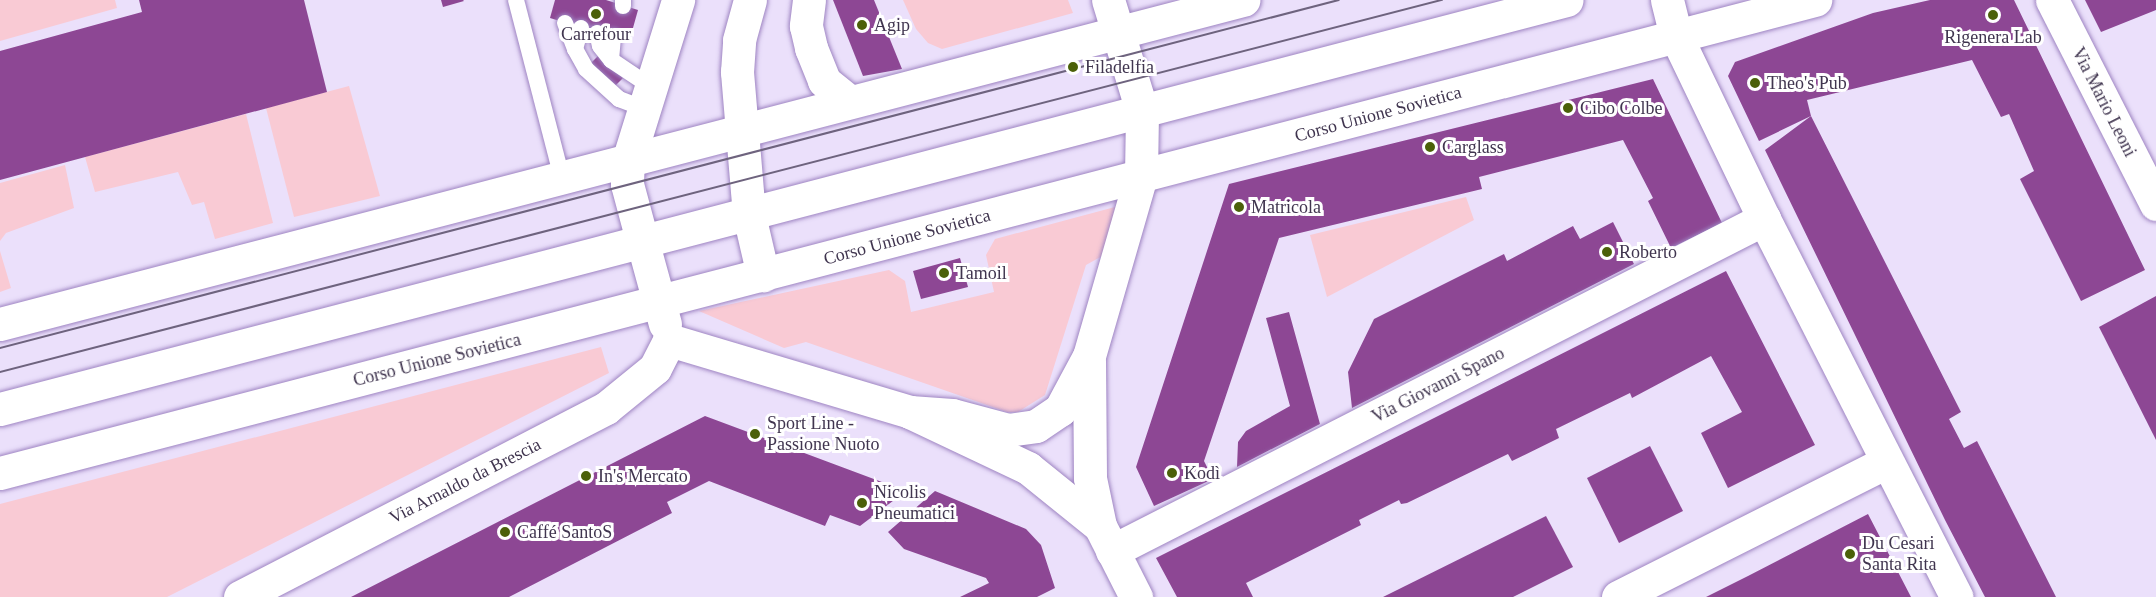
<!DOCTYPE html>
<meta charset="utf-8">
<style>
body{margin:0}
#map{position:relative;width:2156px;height:597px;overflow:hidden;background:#ebe0fb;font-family:"Times New Roman",serif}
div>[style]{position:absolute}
.green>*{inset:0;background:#f9cad4}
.building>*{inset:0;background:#8d4794}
.roads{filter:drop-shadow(0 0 2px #9e84c2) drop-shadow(0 0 2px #9e84c2)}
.service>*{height:16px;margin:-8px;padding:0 8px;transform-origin:8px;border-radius:8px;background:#fff}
.minor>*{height:33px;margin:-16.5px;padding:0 16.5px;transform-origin:16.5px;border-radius:16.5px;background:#fff}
.secondary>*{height:33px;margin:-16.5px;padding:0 16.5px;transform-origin:16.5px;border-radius:16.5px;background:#fff}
.tram>*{height:1.5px;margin:-0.75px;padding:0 0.75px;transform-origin:0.75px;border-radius:0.75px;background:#6e637e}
.dots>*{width:16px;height:16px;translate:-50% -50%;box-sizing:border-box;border:3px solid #fff;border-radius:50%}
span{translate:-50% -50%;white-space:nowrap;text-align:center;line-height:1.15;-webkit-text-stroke:6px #fff;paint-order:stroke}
.poi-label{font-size:18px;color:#40354f}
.left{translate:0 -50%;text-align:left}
.street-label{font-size:18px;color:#40354f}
</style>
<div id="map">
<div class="green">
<div style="clip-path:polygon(0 0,115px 0,117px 8px,0 41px)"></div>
<div style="clip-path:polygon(903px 0,1068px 0,1073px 13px,942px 49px,928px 43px,916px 29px)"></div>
<div style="clip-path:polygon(349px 86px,380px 196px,294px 217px,266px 108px)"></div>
<div style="clip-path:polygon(246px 114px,273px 223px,215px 239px,204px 202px,192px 205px,178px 172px,95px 192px,85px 157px)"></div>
<div style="clip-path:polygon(65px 165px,74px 208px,6px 233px,0 241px,0 183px)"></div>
<div style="clip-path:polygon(1466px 197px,1474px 220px,1327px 297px,1310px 235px)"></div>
<div style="clip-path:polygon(1115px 207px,1104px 255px,1086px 265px,1045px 395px,1018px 412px,1007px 412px,806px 342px,784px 348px,699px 311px,889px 270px,905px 281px,911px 312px,994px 292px,986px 255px,995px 239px)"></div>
<div style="clip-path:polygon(0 251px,11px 288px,0 292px)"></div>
<div style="clip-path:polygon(601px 347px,609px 373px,167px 597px,0 597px,0 504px)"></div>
</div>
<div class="building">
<div style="clip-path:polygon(139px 0,304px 0,327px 92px,0 180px,0 51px,142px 12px)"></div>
<div style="clip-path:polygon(441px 0,463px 0,464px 1px,443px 7px)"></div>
<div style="clip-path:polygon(555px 0,606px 0,638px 10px,629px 42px,550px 18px)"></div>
<div style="clip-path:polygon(833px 0,874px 0,902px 69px,863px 76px)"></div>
<div style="clip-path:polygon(1930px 0,2014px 0,2145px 270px,2081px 301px,2020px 179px,2034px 171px,2009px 114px,2001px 117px,1972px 60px,1807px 100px,1811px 116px,1759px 141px,1728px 76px,1735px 62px,1873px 13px)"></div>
<div style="clip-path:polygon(2085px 0,2156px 0,2156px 10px,2101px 32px)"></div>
<div style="clip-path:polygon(599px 55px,623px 78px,615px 86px,591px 63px)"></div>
<div style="clip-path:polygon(1653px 79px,1722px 223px,1671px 248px,1648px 201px,1653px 198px,1623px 140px,1479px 177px,1482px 189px,1279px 238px,1204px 461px,1213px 479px,1154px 506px,1136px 467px,1229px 184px)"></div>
<div style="clip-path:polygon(1811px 116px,1961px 412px,1949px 419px,1964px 448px,1977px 441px,2056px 597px,1985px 597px,1945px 520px,1765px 150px)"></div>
<div style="clip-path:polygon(1613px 222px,1634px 264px,1352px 408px,1348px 372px,1374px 319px,1504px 254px,1507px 261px,1573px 226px,1580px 239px)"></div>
<div style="clip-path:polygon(960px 258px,968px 287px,921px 299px,913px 271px)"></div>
<div style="clip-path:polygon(1726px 271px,1815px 445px,1728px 488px,1701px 433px,1742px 412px,1711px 356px,1632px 398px,1630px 393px,1556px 429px,1559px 438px,1512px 461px,1508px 454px,1407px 503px,1401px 504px,1399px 500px,1359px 520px,1361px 525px,1246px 583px,1253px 597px,1177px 597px,1156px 558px)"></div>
<div style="clip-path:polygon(2156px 296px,2156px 440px,2099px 327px)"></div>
<div style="clip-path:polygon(1289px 312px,1320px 424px,1237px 467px,1238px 442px,1246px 431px,1290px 406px,1266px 318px)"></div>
<div style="clip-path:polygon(705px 416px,906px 491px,860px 526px,830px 515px,825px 526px,709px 481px,667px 502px,672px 513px,509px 597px,351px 597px)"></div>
<div style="clip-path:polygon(1650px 446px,1683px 511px,1619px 543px,1587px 478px)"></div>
<div style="clip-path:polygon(935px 491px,1026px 529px,1041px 545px,1055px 588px,1037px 597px,960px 597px,989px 583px,986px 578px,904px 549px,888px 532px)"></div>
<div style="clip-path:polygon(1868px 514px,1911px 597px,1706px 597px,1748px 576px)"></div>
<div style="clip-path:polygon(1546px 516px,1573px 567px,1513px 597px,1383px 597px)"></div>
</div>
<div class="roads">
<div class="service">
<div style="left:516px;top:0;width:184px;rotate:75.5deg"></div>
<div style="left:623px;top:6px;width:6px;rotate:-90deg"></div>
<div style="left:565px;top:23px;width:28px;rotate:69deg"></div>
<div style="left:581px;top:28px;width:22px;rotate:106deg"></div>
<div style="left:575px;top:49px;width:23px;rotate:61deg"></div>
<div style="left:586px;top:69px;width:45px;rotate:42.3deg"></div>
<div style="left:619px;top:99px;width:26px;rotate:21deg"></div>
<div style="left:597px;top:33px;width:13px;rotate:77deg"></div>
<div style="left:600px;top:46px;width:18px;rotate:52deg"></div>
<div style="left:613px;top:37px;width:23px;rotate:95deg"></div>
<div style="left:611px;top:60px;width:47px;rotate:33.7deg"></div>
</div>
<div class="minor">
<div style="left:809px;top:0;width:26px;rotate:97deg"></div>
<div style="left:806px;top:26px;width:23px;rotate:77deg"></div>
<div style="left:811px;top:48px;width:35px;rotate:68deg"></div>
<div style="left:824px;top:81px;width:32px;rotate:39deg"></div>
<div style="left:1667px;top:0;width:37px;rotate:76deg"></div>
<div style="left:1676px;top:36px;width:203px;rotate:64.3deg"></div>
<div style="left:1764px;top:219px;width:424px;rotate:63deg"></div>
<div style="left:2052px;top:0;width:229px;rotate:63deg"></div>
<div style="left:749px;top:215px;width:62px;rotate:76.9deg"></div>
<div style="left:642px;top:240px;width:87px;rotate:74.7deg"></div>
<div style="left:0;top:324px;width:1285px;rotate:-14.61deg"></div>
<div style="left:669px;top:340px;width:252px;rotate:16.6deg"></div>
<div style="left:910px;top:412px;width:131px;rotate:25.4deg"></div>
<div style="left:1028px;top:468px;width:92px;rotate:38.9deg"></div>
<div style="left:1089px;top:361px;width:117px;rotate:89.5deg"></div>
<div style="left:1090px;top:478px;width:49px;rotate:78.2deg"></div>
<div style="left:1100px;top:526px;width:80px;rotate:63.1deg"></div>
<div style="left:910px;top:412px;width:42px;rotate:4.1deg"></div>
<div style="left:952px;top:415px;width:58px;rotate:15deg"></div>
<div style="left:1008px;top:430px;width:28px;rotate:-8deg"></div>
<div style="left:1036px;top:426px;width:29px;rotate:-34deg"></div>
<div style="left:1060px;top:410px;width:61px;rotate:-61.8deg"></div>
<div style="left:1089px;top:356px;width:187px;rotate:-73.9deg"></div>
<div style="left:1141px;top:176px;width:65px;rotate:-89.1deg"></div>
<div style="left:1142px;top:111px;width:116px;rotate:-107deg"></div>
<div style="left:0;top:473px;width:1876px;rotate:-14.61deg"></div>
<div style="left:1112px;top:551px;width:732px;rotate:-26.99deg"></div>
<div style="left:240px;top:597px;width:412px;rotate:-27.3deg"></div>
<div style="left:606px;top:408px;width:63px;rotate:-39.2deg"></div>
<div style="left:655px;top:368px;width:31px;rotate:-63deg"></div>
<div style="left:1618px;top:597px;width:301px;rotate:-26.7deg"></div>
</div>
<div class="secondary">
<div style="left:749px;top:215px;width:144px;rotate:-94.8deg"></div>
<div style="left:737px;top:72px;width:32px;rotate:-86deg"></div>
<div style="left:739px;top:40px;width:41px;rotate:-74.6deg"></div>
<div style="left:642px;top:240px;width:58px;rotate:-105deg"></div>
<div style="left:627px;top:184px;width:23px;rotate:-88deg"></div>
<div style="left:628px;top:161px;width:169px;rotate:-72.7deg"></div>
<div style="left:0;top:409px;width:1619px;rotate:-14.63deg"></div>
</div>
</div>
<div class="tram">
<div style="left:0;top:348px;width:1383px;rotate:-14.57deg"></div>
<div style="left:0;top:372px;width:1489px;rotate:-14.47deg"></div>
</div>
<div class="dots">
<div style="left:596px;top:14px;background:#4b6009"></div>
<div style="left:1993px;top:15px;background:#4b6009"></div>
<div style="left:862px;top:25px;background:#4b6009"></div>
<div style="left:1073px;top:67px;background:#4b6009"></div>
<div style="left:1755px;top:83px;background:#4b6009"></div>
<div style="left:1568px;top:108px;background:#4b6009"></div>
<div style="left:1430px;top:147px;background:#4b6009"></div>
<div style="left:1239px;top:207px;background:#4b6009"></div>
<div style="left:1607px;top:252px;background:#4b6009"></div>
<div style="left:944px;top:273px;background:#4b6009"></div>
<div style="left:755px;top:434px;background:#4b6009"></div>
<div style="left:1172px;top:473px;background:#4b6009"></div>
<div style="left:586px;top:476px;background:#4b6009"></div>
<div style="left:862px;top:503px;background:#4b6009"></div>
<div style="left:505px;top:532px;background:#4b6009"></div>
<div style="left:1850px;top:554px;background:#4b6009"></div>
</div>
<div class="poi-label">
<span class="left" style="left:874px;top:25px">Agip</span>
<span style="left:596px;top:34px">Carrefour</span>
<span style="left:1993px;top:37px">Rigenera Lab</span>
<span class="left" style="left:1085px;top:67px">Filadelfia</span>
<span class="left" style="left:1767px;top:83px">Theo's Pub</span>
<span class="left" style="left:1580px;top:108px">Cibo Colbe</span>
<span class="left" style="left:1442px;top:147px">Carglass</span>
<span class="left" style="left:1251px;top:207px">Matricola</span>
<span class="left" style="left:1619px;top:252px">Roberto</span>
<span class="left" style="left:956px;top:273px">Tamoil</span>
<span class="left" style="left:767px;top:434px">Sport Line -<br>Passione Nuoto</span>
<span class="left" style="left:1184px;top:473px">Kodì</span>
<span class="left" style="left:598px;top:476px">In's Mercato</span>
<span class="left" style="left:874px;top:503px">Nicolis<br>Pneumatici</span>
<span class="left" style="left:517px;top:532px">Caffé SantoS</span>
<span class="left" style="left:1862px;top:554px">Du Cesari<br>Santa Rita</span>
</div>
<div class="street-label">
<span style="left:2104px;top:102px;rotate:63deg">Via Mario Leoni</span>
<span style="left:1378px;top:114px;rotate:-15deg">Corso Unione Sovietica</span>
<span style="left:907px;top:237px;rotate:-15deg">Corso Unione Sovietica</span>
<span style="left:437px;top:360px;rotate:-14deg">Corso Unione Sovietica</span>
<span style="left:1438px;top:385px;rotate:-27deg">Via Giovanni Spano</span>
<span style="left:465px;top:481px;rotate:-27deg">Via Arnaldo da Brescia</span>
</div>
</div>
